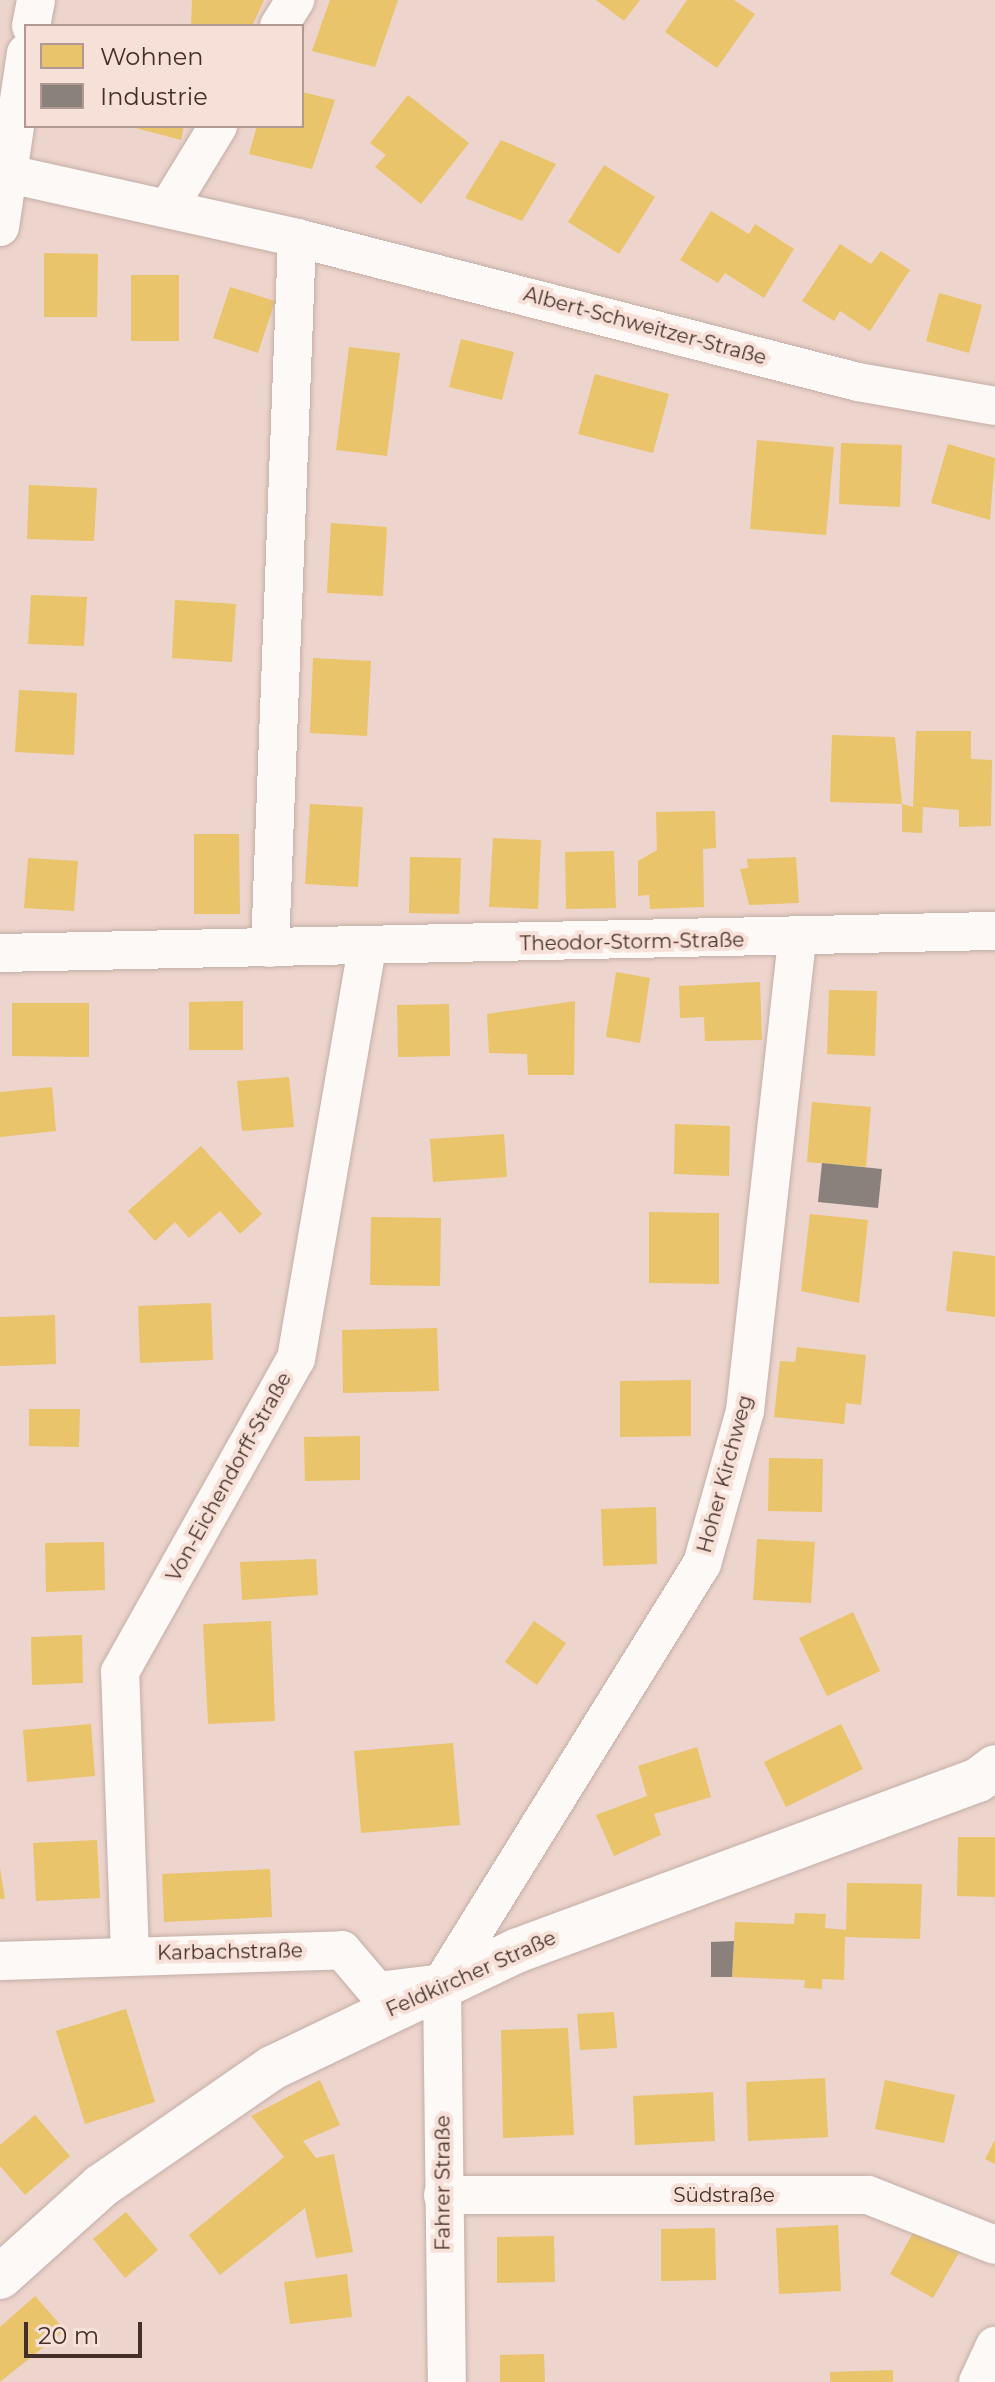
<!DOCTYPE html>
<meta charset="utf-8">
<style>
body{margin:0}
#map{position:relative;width:995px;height:2382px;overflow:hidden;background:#edd4cc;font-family:Montserrat,sans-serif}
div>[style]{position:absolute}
.homes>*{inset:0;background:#e9c46a}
.industry>*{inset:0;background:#8a817c}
.roads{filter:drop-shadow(0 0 2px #c3aea7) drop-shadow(0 0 2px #c3aea7)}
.minor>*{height:38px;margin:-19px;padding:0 19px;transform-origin:19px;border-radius:19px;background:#fcf9f7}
.tertiary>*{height:44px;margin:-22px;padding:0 22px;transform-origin:22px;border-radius:22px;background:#fcf9f7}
span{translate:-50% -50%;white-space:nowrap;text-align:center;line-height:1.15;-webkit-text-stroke:8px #f7e0d8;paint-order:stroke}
.street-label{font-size:20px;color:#452f28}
.legend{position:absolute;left:24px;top:24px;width:280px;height:104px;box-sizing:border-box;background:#f7e0d8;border:2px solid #b09992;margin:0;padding:10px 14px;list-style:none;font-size:24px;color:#452f28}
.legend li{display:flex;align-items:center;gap:16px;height:40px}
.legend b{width:40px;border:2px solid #b09992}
.scale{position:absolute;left:24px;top:2322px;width:118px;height:36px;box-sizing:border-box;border:4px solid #452f28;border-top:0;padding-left:10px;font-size:24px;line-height:28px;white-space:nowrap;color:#452f28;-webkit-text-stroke:6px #f7e0d8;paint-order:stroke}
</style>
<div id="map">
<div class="homes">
<div style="clip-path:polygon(192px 0,264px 0,252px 26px,191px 26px)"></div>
<div style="clip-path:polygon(330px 0,398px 0,375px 67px,312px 51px)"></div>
<div style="clip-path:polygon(596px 0,640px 0,624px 21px)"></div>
<div style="clip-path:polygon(687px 0,734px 0,755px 14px,717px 68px,665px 32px)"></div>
<div style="clip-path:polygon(302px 92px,335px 100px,312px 169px,249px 154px,257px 126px,302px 126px)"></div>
<div style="clip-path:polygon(408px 95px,469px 143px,421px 204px,375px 167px,386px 155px,370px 143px)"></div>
<div style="clip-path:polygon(128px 126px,184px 126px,181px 140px)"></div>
<div style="clip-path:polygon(501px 140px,556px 164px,522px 221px,465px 198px)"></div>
<div style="clip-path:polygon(604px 165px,655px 197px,619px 254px,568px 222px)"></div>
<div style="clip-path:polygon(711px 211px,749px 234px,755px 224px,794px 249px,764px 298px,725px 273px,718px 283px,680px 260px)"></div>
<div style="clip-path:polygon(840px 244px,871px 264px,881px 251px,910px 270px,870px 331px,840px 311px,834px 321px,802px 301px)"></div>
<div style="clip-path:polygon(44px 253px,98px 254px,97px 317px,44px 317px)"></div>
<div style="clip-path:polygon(131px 275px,179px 275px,179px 341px,131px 341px)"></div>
<div style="clip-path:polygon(230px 287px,275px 301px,258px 353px,213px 338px)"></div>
<div style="clip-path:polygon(939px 293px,982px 305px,969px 353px,926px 341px)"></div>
<div style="clip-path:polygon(461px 339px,514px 352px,502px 400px,449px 387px)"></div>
<div style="clip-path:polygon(349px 347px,400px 353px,387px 456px,336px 450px)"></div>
<div style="clip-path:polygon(595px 374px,669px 394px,653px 453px,578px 434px)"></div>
<div style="clip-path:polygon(757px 440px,834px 447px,826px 535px,750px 529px)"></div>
<div style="clip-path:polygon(841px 443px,902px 445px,900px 507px,839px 504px)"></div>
<div style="clip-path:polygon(948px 444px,995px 458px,990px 520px,931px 503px)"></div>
<div style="clip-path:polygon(29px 485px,97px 488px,94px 541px,27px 539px)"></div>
<div style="clip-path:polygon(331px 523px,387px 527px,383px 596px,327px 593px)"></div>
<div style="clip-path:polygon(31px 595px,87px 597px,84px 646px,28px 644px)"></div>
<div style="clip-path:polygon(175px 600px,236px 604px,232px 662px,172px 658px)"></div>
<div style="clip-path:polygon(313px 658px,371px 661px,367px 736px,310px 733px)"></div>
<div style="clip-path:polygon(19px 690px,77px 693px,74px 755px,15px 752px)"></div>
<div style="clip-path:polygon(916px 731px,971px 731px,971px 759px,992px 760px,991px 826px,959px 827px,959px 810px,923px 807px,922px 833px,902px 832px,902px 804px,913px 807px)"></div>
<div style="clip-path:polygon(832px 735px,895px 737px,902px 804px,830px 802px)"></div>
<div style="clip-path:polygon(310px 804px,363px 807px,358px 887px,305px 884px)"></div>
<div style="clip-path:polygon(715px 811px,716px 848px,703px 849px,704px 907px,650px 909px,649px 895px,638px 896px,638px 861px,657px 850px,656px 812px)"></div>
<div style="clip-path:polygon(194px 834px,239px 834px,240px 914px,194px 914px)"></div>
<div style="clip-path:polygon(493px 838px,541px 840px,538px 909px,489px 907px)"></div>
<div style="clip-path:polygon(614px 851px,616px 908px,566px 909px,565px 852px)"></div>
<div style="clip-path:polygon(410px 857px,461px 858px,459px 914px,409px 913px)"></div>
<div style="clip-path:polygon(796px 857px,799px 903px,749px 905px,740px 869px,748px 868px,747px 859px)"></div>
<div style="clip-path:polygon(28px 858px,78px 861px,74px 911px,24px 908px)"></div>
<div style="clip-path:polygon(616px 972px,650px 978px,640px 1043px,606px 1037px)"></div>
<div style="clip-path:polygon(760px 982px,762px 1040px,705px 1041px,704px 1017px,680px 1018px,679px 986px)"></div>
<div style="clip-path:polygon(829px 990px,877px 991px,875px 1056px,827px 1054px)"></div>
<div style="clip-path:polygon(243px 1001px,243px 1050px,189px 1050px,189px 1002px)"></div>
<div style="clip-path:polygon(575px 1001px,574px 1075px,528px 1075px,527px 1054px,489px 1053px,487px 1014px)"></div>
<div style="clip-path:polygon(12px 1003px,89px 1003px,89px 1057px,12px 1056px)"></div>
<div style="clip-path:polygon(449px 1004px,450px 1056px,398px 1057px,397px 1005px)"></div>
<div style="clip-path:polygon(289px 1077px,294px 1127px,242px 1131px,237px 1081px)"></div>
<div style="clip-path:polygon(52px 1087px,56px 1131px,0 1137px,0 1092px)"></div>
<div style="clip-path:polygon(812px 1102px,871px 1107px,866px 1167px,807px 1162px)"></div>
<div style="clip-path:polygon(675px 1124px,730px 1126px,729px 1176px,674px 1174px)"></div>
<div style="clip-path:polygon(504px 1134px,507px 1177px,433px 1182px,430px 1139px)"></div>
<div style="clip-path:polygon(201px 1146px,262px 1214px,240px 1234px,220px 1211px,189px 1238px,175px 1222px,155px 1241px,128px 1211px)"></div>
<div style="clip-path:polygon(649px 1212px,719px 1213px,719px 1284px,649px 1283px)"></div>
<div style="clip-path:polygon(810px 1214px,868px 1220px,859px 1303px,801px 1291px)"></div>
<div style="clip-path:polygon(371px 1217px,441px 1218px,440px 1286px,370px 1285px)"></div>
<div style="clip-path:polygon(953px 1251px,995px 1256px,995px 1317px,946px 1311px)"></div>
<div style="clip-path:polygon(211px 1303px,213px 1360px,140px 1363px,138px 1306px)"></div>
<div style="clip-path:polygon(55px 1315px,56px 1364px,0 1366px,0 1317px)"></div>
<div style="clip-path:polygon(437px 1328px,439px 1391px,343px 1393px,342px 1330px)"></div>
<div style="clip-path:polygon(797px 1347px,866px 1355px,861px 1405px,846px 1403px,844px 1424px,774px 1417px,780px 1361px,795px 1362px)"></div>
<div style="clip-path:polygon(691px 1380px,691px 1436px,620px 1437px,620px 1381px)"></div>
<div style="clip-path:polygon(29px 1409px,80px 1409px,79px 1447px,29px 1446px)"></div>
<div style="clip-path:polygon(360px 1436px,360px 1480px,305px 1481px,304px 1437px)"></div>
<div style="clip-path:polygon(769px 1458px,823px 1459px,822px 1512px,768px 1511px)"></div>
<div style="clip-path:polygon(656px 1507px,657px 1564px,603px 1566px,601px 1509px)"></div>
<div style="clip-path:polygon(757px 1539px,815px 1542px,811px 1603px,753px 1600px)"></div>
<div style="clip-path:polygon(104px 1542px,105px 1590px,46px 1592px,45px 1543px)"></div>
<div style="clip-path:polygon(316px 1559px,318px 1595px,242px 1600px,240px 1562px)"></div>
<div style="clip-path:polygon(853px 1612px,880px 1671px,827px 1696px,799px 1638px)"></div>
<div style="clip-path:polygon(271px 1621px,275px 1721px,208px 1724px,203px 1624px)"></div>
<div style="clip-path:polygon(534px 1621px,566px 1643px,537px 1685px,505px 1662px)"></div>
<div style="clip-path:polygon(82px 1635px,83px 1683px,32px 1685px,31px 1637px)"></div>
<div style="clip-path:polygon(91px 1724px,95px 1776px,27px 1782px,23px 1730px)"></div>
<div style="clip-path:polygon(841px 1724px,863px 1769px,786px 1807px,764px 1762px)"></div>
<div style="clip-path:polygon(453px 1743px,460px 1825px,361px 1833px,354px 1751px)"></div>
<div style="clip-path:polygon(697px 1747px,711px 1797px,654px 1814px,661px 1835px,614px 1856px,596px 1815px,647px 1796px,638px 1766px)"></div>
<div style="clip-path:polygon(958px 1837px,995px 1837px,995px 1897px,957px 1896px)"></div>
<div style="clip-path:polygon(97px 1840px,100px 1898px,36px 1901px,33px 1843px)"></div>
<div style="clip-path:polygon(0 1868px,5px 1899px,0 1899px)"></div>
<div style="clip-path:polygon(270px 1869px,272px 1917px,164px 1922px,162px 1874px)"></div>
<div style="clip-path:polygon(847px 1883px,922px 1884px,920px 1939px,845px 1937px,844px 1980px,822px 1979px,822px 1989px,804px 1988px,805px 1980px,732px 1977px,735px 1922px,794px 1924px,795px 1913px,826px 1914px,825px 1928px,846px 1930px)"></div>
<div style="clip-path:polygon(126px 2009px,155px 2102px,85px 2124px,56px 2031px)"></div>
<div style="clip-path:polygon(614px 2012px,617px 2048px,580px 2050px,577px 2014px)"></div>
<div style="clip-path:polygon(568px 2028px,574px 2135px,503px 2138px,501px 2030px)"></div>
<div style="clip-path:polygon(825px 2078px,828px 2137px,748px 2141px,746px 2082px)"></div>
<div style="clip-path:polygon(320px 2080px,340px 2125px,303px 2141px,316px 2158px,334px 2154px,353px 2252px,316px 2258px,305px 2208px,220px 2275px,189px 2235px,284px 2157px,251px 2116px)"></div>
<div style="clip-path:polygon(885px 2080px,955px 2095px,944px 2143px,875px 2129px)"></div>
<div style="clip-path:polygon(713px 2092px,715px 2141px,635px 2145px,633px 2096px)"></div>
<div style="clip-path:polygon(35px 2115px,70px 2156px,25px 2195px,0 2166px,0 2145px)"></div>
<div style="clip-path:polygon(995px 2140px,995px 2164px,985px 2159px)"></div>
<div style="clip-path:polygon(126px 2212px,158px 2250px,125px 2278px,93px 2239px)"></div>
<div style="clip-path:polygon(838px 2225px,841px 2291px,779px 2294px,776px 2228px)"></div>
<div style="clip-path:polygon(917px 2226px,960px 2251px,933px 2298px,890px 2274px)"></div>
<div style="clip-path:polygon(715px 2228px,716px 2280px,661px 2281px,661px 2229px)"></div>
<div style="clip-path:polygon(554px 2236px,555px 2282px,497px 2283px,497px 2237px)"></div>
<div style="clip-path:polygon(347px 2274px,352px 2317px,290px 2324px,284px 2282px)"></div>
<div style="clip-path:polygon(35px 2296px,65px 2330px,0 2382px,0 2327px)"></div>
<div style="clip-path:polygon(544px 2354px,545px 2382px,500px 2382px,500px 2355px)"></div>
<div style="clip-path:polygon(893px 2370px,893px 2382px,830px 2382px,830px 2372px)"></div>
</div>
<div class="industry">
<div style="clip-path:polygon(822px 1163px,882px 1169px,878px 1208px,818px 1202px)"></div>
<div style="clip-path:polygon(734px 1941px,732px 1977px,711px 1977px,711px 1942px)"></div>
</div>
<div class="roads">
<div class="minor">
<div style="left:31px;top:26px;width:26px;rotate:-79deg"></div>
<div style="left:279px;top:26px;width:31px;rotate:-58deg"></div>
<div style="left:0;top:172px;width:304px;rotate:12.5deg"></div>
<div style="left:297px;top:238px;width:579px;rotate:14.4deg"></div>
<div style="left:858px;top:382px;width:139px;rotate:9.9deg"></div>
<div style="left:168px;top:208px;width:96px;rotate:-58.6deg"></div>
<div style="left:0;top:227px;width:176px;rotate:-81.5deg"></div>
<div style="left:270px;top:948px;width:711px;rotate:-87.82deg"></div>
<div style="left:0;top:953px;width:995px;rotate:-1.27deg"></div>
<div style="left:130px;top:1955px;width:283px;rotate:-92deg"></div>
<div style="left:120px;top:1672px;width:359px;rotate:-60.7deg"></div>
<div style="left:296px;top:1359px;width:419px;rotate:-80.2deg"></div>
<div style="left:0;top:1961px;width:342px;rotate:-1.8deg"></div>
<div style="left:342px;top:1950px;width:54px;rotate:49.5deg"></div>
<div style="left:377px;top:1991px;width:58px;rotate:-6.9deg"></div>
<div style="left:442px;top:1983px;width:493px;rotate:-58.2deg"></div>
<div style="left:702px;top:1564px;width:159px;rotate:-74.3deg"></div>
<div style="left:745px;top:1411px;width:474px;rotate:-83.7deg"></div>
<div style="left:442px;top:1983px;width:399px;rotate:89.3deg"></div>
<div style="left:443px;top:2195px;width:425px"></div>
<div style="left:868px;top:2195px;width:136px;rotate:21.5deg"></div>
<div style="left:978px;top:2382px;width:40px;rotate:-65deg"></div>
</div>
<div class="tertiary">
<div style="left:0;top:2277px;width:136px;rotate:-42deg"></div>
<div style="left:101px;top:2186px;width:208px;rotate:-34.6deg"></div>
<div style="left:272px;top:2068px;width:271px;rotate:-25.6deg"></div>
<div style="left:516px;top:1951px;width:493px;rotate:-20.3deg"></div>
<div style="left:978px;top:1780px;width:21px;rotate:-37deg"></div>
</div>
</div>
<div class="street-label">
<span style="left:645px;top:326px;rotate:15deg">Albert-Schweitzer-Straße</span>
<span style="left:632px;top:942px;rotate:-1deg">Theodor-Storm-Straße</span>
<span style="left:725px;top:1474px;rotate:-75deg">Hoher Kirchweg</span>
<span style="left:229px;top:1477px;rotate:-61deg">Von-Eichendorff-Straße</span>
<span style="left:230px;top:1952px;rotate:-1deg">Karbachstraße</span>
<span style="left:471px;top:1974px;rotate:-24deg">Feldkircher Straße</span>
<span style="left:443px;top:2183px;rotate:-90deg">Fahrer Straße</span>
<span style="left:724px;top:2195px">Südstraße</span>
</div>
<ul class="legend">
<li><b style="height:22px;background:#e9c46a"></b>Wohnen</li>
<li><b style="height:22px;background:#8a817c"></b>Industrie</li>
</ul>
<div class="scale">20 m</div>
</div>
